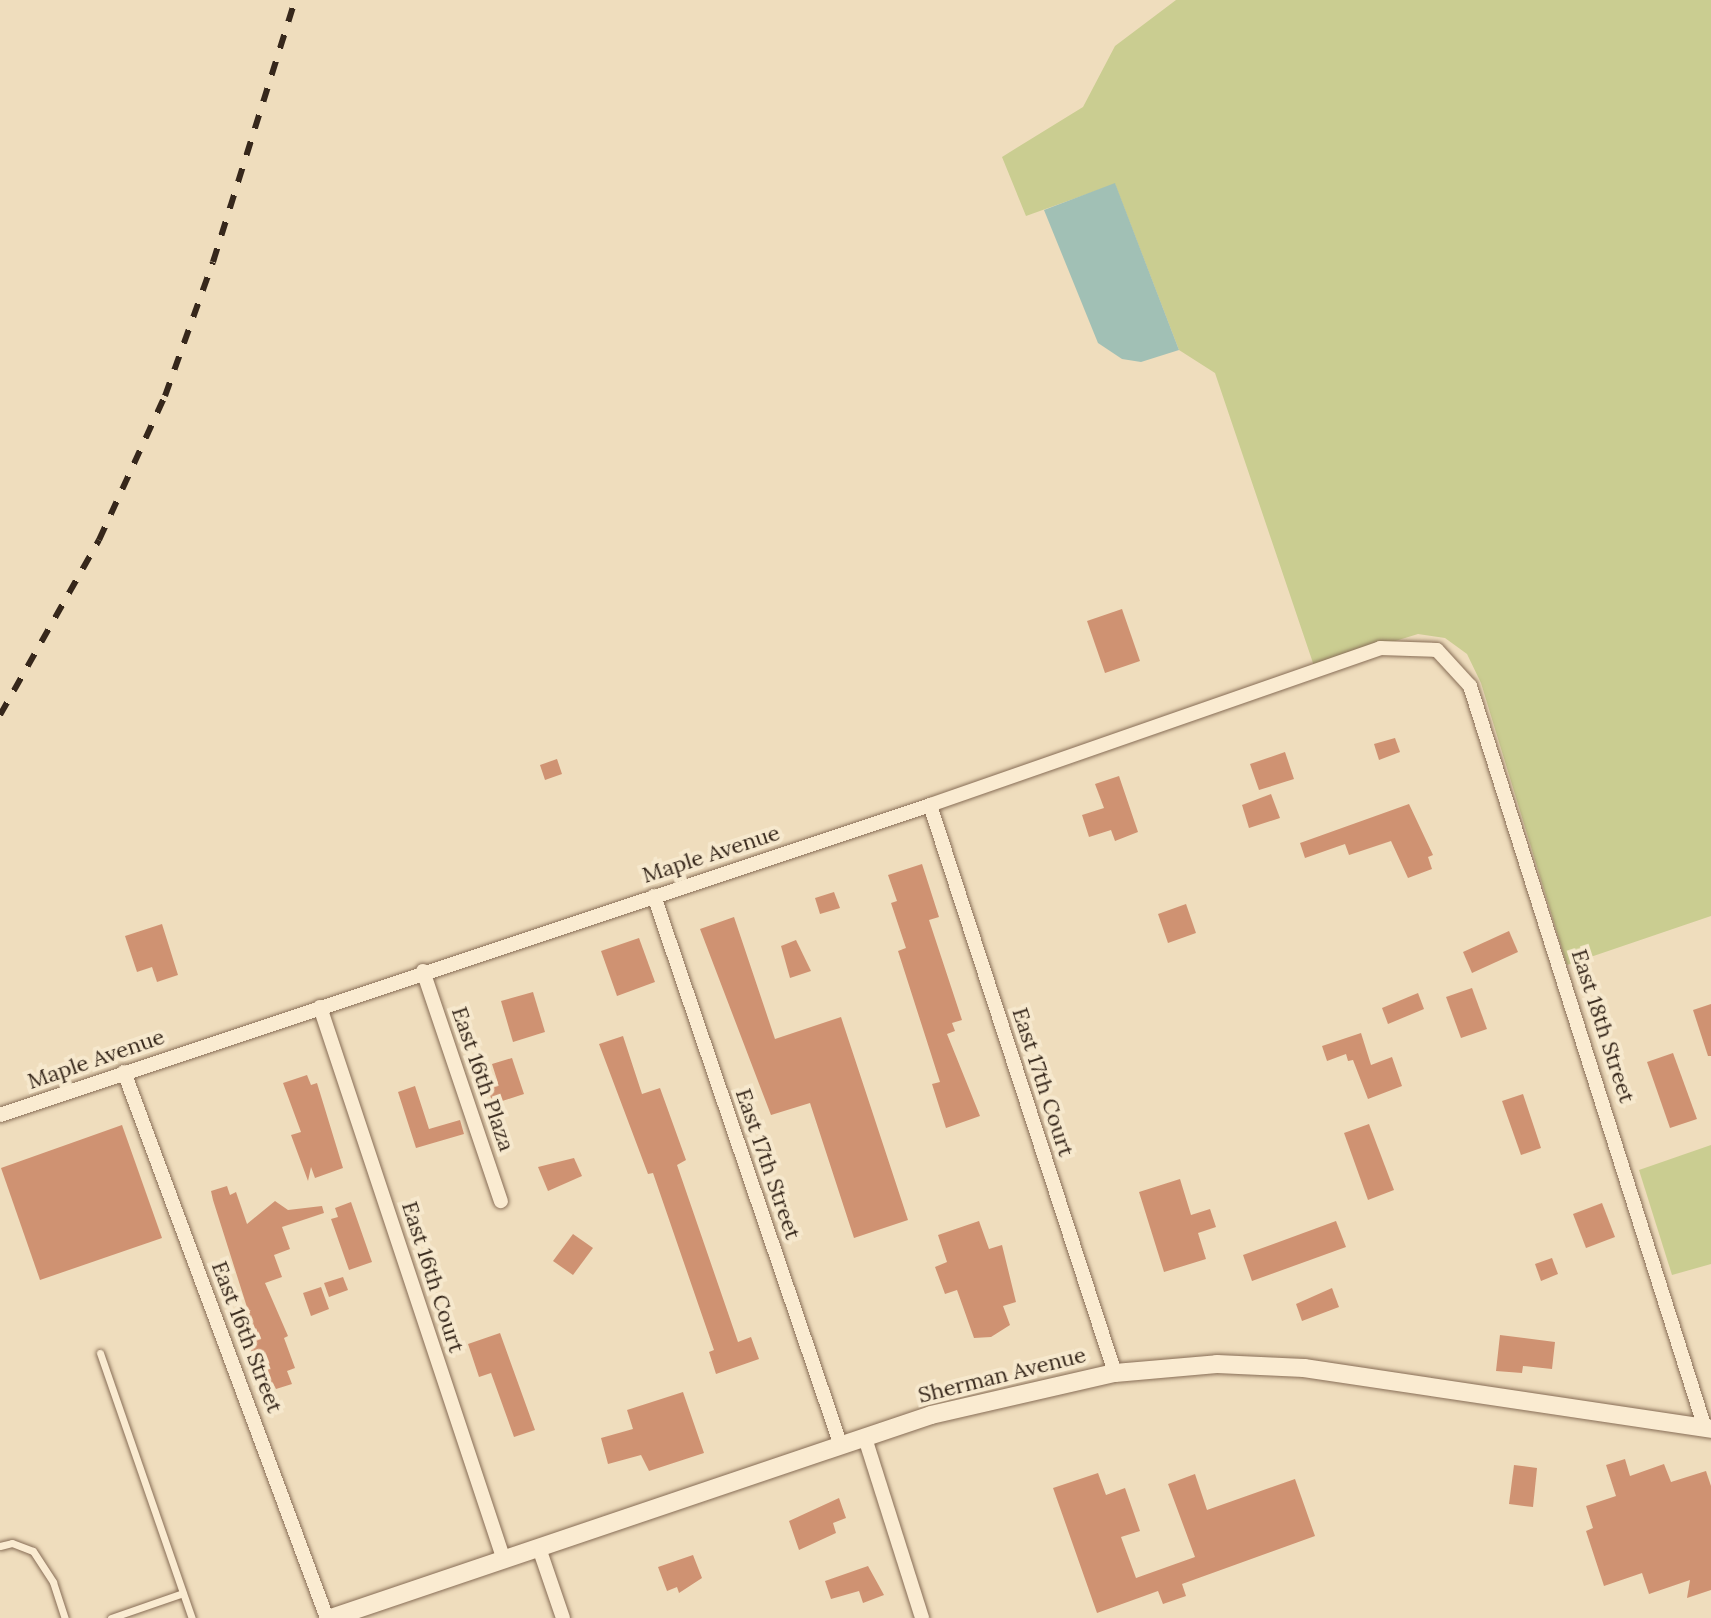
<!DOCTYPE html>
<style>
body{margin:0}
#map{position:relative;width:1711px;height:1618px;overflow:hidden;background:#efddbd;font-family:Lora,serif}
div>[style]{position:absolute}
.green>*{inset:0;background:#cacd91}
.water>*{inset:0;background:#a1c0b5}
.building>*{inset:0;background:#cf9272}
.roads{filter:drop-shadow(0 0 2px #876d56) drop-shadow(0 0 2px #876d56)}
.service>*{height:7px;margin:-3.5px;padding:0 3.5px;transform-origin:3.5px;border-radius:3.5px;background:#faebd1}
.minor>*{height:14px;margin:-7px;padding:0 7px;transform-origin:7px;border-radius:7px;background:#faebd1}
.tertiary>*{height:18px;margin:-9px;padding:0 9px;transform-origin:9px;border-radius:9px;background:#faebd1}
.rail>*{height:6px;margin-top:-3px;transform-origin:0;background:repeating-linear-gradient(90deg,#36271b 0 14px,transparent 0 28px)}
span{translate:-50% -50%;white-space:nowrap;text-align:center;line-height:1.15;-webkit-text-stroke:8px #f6e8cd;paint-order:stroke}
.street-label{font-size:22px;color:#36271b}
</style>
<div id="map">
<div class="green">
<div style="clip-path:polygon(1176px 0,1711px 0,1711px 916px,1567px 965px,1481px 683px,1467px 654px,1445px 638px,1418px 634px,1314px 666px,1215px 373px,1179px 350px,1115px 184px,1026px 216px,1002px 157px,1083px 107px,1115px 46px)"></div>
<div style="clip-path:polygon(1711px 1145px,1711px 1264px,1672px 1275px,1639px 1170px)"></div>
</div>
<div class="water">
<div style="clip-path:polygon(1115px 183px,1179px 350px,1141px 362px,1122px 359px,1098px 343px,1044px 210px)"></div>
</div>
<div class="building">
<div style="clip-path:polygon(1122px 609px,1140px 661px,1105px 673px,1087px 621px)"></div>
<div style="clip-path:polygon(1395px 738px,1400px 752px,1379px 760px,1374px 744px)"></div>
<div style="clip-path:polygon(1285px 752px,1294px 779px,1259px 790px,1250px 764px)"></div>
<div style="clip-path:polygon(557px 759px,562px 774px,545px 780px,540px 765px)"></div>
<div style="clip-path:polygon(1119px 776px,1138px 832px,1115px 841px,1111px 830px,1089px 837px,1082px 815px,1104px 808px,1095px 784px)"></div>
<div style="clip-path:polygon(1271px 794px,1280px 818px,1249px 828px,1242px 805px)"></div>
<div style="clip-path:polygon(1409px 804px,1433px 855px,1428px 857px,1432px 869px,1408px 878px,1391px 841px,1349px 855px,1345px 844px,1305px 858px,1300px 843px)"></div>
<div style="clip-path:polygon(922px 864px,939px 917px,929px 920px,962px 1020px,952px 1023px,955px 1031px,947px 1034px,980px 1116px,946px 1128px,932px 1084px,940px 1082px,898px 951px,906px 948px,891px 903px,897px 901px,888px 875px)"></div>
<div style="clip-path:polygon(834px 892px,840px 908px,820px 914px,815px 898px)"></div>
<div style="clip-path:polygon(1186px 904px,1196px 933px,1168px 943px,1158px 914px)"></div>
<div style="clip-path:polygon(734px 917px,775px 1039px,841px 1017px,908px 1220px,854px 1238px,810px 1103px,771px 1115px,700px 929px)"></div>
<div style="clip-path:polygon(162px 924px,178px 975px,157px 982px,152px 967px,137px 972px,125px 936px)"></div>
<div style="clip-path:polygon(1509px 931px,1518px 952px,1472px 973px,1463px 952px)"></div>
<div style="clip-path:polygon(639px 938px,655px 982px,617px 996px,601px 951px)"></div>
<div style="clip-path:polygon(796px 940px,811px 971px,790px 978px,781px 946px)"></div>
<div style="clip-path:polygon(1472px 988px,1487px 1029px,1461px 1038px,1446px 997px)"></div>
<div style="clip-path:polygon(533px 992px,545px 1032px,513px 1042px,501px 1001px)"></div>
<div style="clip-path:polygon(1418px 993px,1424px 1009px,1388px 1024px,1382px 1008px)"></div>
<div style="clip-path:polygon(1711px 1004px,1711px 1056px,1708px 1056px,1693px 1010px)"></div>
<div style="clip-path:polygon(1361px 1033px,1371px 1065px,1392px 1057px,1402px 1086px,1368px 1099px,1353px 1060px,1348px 1061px,1346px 1054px,1327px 1061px,1322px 1046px)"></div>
<div style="clip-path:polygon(623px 1036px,642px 1094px,660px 1088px,686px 1160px,677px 1165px,738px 1342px,751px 1337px,759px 1359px,716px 1374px,709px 1352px,714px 1350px,653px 1173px,648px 1174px,599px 1044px)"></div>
<div style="clip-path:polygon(1673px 1053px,1697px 1119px,1670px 1128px,1647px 1062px)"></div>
<div style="clip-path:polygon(512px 1058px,524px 1094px,493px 1104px,487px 1086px,498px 1083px,492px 1064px)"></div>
<div style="clip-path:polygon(307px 1075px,311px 1085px,317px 1083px,343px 1168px,315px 1178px,311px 1167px,308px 1181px,291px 1135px,301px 1132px,283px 1083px)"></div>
<div style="clip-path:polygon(415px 1086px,429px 1129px,460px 1120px,464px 1134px,416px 1148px,398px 1092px)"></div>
<div style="clip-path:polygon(1523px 1094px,1541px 1148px,1521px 1155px,1502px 1101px)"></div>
<div style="clip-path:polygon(1369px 1124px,1394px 1190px,1368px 1200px,1344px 1133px)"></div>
<div style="clip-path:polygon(122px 1125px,162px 1238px,40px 1280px,1px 1168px)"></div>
<div style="clip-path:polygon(574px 1158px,582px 1176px,548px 1191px,538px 1167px)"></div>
<div style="clip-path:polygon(1180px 1179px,1191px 1215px,1210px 1209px,1216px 1227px,1198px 1233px,1206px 1259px,1164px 1272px,1139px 1192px)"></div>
<div style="clip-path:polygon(227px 1186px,230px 1195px,236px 1192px,247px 1224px,275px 1201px,288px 1210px,322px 1206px,324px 1213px,282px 1227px,290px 1249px,274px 1255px,282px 1277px,265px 1283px,288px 1336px,284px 1338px,295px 1368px,287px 1371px,292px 1384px,276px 1389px,273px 1383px,261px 1380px,252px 1354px,245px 1325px,252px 1323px,213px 1200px,211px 1191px)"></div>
<div style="clip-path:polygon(351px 1202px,372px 1262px,349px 1270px,331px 1219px,338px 1217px,335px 1208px)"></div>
<div style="clip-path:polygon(1602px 1203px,1615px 1237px,1586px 1248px,1573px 1214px)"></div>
<div style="clip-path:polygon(979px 1221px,989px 1249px,1002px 1245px,1016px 1302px,1003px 1306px,1010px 1325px,991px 1337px,974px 1338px,957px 1290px,945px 1294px,935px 1267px,947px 1262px,938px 1235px)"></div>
<div style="clip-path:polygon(1336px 1221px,1346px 1247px,1252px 1281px,1243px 1255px)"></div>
<div style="clip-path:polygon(573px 1234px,593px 1248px,573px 1275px,553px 1261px)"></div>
<div style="clip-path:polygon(1552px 1258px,1558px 1274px,1541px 1281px,1535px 1264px)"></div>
<div style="clip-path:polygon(343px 1277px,348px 1290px,329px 1297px,324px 1283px)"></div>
<div style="clip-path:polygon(321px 1287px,329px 1309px,311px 1316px,303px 1293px)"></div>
<div style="clip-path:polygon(1332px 1288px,1339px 1307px,1302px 1321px,1296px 1304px)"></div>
<div style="clip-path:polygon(500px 1333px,535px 1430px,514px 1437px,491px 1373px,479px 1377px,468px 1344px)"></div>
<div style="clip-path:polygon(1500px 1335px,1555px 1342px,1552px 1369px,1523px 1366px,1522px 1373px,1496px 1371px)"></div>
<div style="clip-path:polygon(683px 1392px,704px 1453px,649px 1471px,641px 1455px,608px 1464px,601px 1438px,633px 1429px,627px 1410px)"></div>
<div style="clip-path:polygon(1625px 1459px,1630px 1476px,1664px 1464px,1671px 1482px,1706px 1471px,1711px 1486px,1711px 1590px,1687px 1598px,1690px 1580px,1649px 1594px,1642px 1573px,1604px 1586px,1586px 1531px,1593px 1528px,1586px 1506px,1616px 1496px,1606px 1465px)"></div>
<div style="clip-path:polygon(1514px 1465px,1537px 1468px,1533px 1507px,1509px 1504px)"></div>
<div style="clip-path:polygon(1098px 1473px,1106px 1495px,1125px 1488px,1140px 1531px,1121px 1537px,1136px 1578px,1195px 1557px,1168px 1484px,1195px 1474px,1207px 1510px,1295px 1479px,1315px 1536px,1182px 1584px,1186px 1596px,1163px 1604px,1158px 1591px,1097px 1613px,1053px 1488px)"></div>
<div style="clip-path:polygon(839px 1498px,846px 1518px,833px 1523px,836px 1533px,799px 1550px,789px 1521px)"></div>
<div style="clip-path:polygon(693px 1555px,702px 1578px,679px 1593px,677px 1587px,667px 1591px,658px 1567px)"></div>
<div style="clip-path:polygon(868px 1566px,884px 1595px,863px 1603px,859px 1591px,831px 1599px,825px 1581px)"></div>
</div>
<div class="roads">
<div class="service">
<div style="left:100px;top:1353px;width:281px;rotate:70.9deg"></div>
<div style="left:0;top:1546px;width:12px;rotate:-14deg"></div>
<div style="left:12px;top:1543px;width:22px;rotate:21deg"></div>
<div style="left:33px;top:1551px;width:37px;rotate:57deg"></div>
<div style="left:53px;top:1582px;width:38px;rotate:72deg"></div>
<div style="left:111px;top:1618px;width:76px;rotate:-19.1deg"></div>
</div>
<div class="minor">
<div style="left:930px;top:805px;width:597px;rotate:71.96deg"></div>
<div style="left:654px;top:896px;width:581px;rotate:71.22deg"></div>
<div style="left:423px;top:971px;width:243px;rotate:71.3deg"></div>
<div style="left:320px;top:1007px;width:583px;rotate:71.6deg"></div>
<div style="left:124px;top:1072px;width:583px;rotate:69.61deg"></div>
<div style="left:0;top:1115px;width:980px;rotate:-18.43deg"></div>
<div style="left:930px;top:805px;width:477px;rotate:-19.2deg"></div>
<div style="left:1380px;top:648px;width:57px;rotate:2deg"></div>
<div style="left:1437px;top:650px;width:49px;rotate:47.5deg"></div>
<div style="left:1470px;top:686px;width:778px;rotate:72.43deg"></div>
<div style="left:865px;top:1438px;width:189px;rotate:72.4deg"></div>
<div style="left:539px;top:1548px;width:74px;rotate:71.1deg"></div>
</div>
<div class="tertiary">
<div style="left:331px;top:1618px;width:633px;rotate:-18.69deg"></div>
<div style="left:931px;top:1415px;width:189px;rotate:-12.9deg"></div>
<div style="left:1115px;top:1373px;width:102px;rotate:-5deg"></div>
<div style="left:1217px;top:1364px;width:87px;rotate:2.6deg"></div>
<div style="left:1304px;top:1368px;width:412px;rotate:8.5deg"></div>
</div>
</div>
<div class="rail">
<div style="left:0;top:715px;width:201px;rotate:-60.5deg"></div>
<div style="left:99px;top:540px;width:158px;rotate:-65.4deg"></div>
<div style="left:165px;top:396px;width:142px;rotate:-70.3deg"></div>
<div style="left:213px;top:262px;width:275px;rotate:-72.6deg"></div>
</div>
<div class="street-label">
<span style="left:711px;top:854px;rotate:-18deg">Maple Avenue</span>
<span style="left:1603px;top:1026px;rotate:72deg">East 18th Street</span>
<span style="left:96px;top:1059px;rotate:-19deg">Maple Avenue</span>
<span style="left:483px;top:1079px;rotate:71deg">East 16th Plaza</span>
<span style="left:1043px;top:1082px;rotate:72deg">East 17th Court</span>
<span style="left:768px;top:1164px;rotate:71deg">East 17th Street</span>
<span style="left:433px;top:1277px;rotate:72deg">East 16th Court</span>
<span style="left:247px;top:1337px;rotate:69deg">East 16th Street</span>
<span style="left:1002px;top:1375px;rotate:-14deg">Sherman Avenue</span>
</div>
</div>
